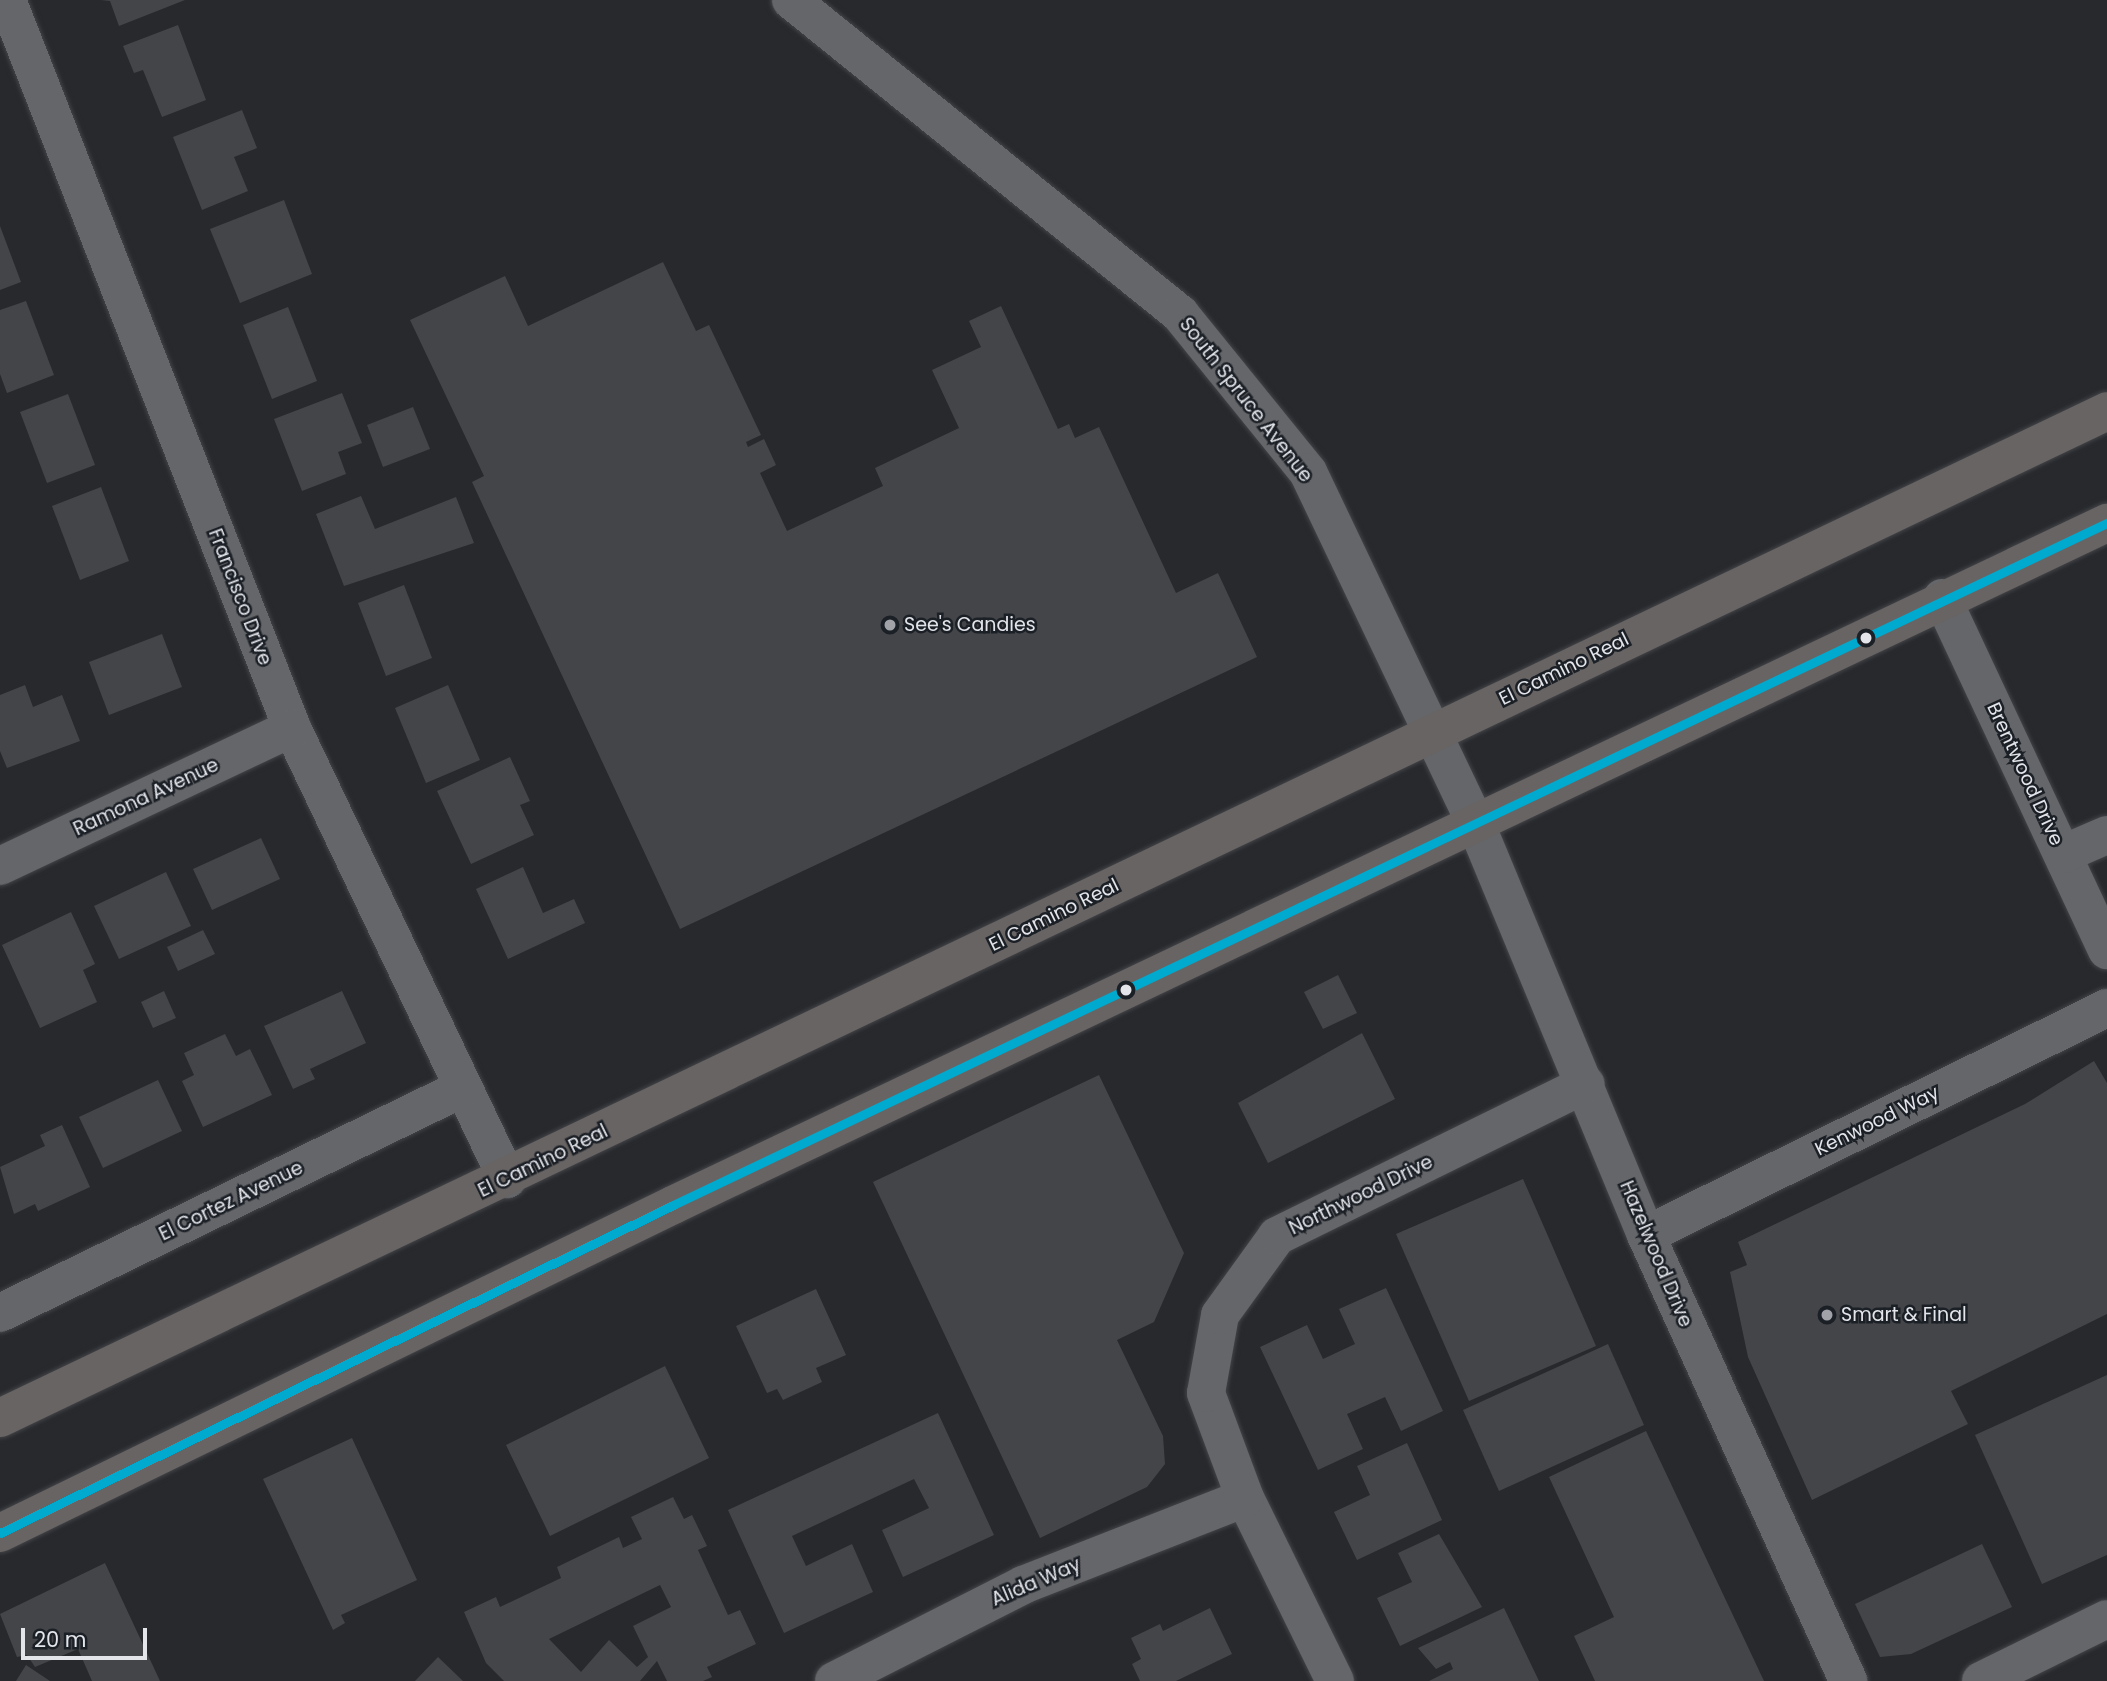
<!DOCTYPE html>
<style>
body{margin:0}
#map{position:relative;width:2107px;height:1681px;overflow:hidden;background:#27292d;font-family:Poppins,sans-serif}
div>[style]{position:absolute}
.building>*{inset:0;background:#444549}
.roads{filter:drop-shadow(0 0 2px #434448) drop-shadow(0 0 2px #434448)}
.minor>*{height:38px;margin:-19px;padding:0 19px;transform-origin:19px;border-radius:19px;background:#656669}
.secondary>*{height:38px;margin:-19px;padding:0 19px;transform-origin:19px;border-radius:19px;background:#656669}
.primary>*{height:38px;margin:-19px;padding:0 19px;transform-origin:19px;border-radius:19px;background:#686463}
.bus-1>*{height:9px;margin:-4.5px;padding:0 4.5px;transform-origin:4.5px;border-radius:4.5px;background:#00a9ce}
.dots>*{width:19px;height:19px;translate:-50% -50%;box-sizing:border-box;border:4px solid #1b1f26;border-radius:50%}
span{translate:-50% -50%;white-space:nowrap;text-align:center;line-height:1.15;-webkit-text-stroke:5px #1b1f26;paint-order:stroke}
.street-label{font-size:19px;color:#e3e5ea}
.poi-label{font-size:19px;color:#e3e5ea}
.left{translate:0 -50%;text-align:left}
.scale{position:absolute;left:21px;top:1628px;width:126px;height:32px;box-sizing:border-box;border:4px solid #e3e5ea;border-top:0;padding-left:9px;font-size:21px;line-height:24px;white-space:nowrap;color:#e3e5ea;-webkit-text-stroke:5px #1b1f26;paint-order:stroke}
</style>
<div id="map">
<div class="building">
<div style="clip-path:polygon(101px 0,185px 0,119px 26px,110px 1px)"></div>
<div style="clip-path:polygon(178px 25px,206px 100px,162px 117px,143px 70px,134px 73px,123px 46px)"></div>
<div style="clip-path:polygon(242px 110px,257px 148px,234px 157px,248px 191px,202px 210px,173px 137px)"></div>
<div style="clip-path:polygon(284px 200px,312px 274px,240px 303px,210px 229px)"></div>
<div style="clip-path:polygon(0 226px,21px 282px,0 290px)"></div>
<div style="clip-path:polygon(663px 262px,696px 331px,709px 325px,761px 435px,746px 442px,748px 447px,764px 439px,776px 465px,760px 473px,787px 531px,883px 486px,875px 468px,959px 428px,932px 370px,981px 347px,969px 321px,1001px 306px,1058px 429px,1069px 424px,1075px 438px,1099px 427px,1176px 593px,1218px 573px,1257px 657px,680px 929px,472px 482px,484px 476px,410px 320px,505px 276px,528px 326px)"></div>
<div style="clip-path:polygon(26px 301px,54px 375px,7px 393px,0 374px,0 310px)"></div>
<div style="clip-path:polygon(288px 307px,317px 381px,272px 399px,243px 325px)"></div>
<div style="clip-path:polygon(342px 393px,362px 443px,338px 452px,346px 474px,302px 491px,274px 419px)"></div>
<div style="clip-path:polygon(68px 394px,95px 465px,47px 483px,20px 412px)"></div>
<div style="clip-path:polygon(413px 407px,430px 449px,383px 467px,367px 425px)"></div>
<div style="clip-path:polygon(101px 487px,129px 561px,80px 580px,52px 506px)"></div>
<div style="clip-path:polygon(361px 496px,375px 529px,456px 497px,474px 543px,344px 586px,316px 514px)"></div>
<div style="clip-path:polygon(404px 585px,432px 658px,386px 676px,358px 603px)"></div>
<div style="clip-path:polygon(162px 634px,182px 687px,109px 715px,89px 662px)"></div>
<div style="clip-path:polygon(25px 685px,33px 707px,62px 695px,80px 741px,7px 768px,0 751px,0 695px)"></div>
<div style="clip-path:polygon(448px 685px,480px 760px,426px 783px,395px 708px)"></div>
<div style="clip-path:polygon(510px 757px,530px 801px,520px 805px,534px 835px,471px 864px,437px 791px)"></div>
<div style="clip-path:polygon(261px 838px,280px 879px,212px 910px,193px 869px)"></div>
<div style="clip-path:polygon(523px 867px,543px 913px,574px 899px,585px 923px,508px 959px,476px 889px)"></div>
<div style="clip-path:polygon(166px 872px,191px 926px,119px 959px,94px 906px)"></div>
<div style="clip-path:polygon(71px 912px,95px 964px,83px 970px,97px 1002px,40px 1028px,2px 945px)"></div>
<div style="clip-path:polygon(203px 930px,215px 954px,178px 971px,167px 947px)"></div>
<div style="clip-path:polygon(1338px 975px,1357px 1013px,1323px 1029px,1304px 992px)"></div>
<div style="clip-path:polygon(164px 991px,176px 1018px,153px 1028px,141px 1002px)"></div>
<div style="clip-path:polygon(342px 991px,366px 1043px,310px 1069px,315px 1079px,293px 1089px,264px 1026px)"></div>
<div style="clip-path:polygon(1362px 1033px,1395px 1099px,1268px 1163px,1238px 1103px)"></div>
<div style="clip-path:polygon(225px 1034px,236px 1056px,250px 1049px,272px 1095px,203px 1127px,182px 1081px,194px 1075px,184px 1053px)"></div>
<div style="clip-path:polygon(2094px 1061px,2107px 1083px,2107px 1314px,1951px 1391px,1968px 1424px,1812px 1500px,1748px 1357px,1730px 1272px,1747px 1265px,1738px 1242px,2025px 1104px)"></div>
<div style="clip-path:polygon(1099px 1075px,1184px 1253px,1154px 1322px,1117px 1340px,1163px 1436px,1165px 1464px,1147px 1487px,1040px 1538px,873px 1182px)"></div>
<div style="clip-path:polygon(158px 1080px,182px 1131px,103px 1168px,79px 1117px)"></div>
<div style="clip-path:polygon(62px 1125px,90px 1187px,38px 1211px,35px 1204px,14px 1214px,0 1167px,45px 1146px,40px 1135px)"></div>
<div style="clip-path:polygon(1523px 1179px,1596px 1346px,1469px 1401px,1396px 1234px)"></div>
<div style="clip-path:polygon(1386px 1288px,1443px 1411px,1401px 1431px,1385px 1397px,1347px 1414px,1363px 1449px,1318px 1470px,1260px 1347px,1307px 1325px,1323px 1359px,1355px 1344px,1339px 1309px)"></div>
<div style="clip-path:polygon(816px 1289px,846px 1355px,816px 1368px,822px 1382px,783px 1400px,777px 1389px,767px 1393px,736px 1326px)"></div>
<div style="clip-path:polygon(1608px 1344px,1644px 1425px,1499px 1491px,1463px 1410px)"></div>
<div style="clip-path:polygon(665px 1366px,709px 1458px,550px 1536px,506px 1445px)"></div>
<div style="clip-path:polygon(2107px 1375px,2107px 1555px,2042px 1584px,1975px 1435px)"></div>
<div style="clip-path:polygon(938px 1413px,994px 1535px,903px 1577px,882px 1530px,929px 1508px,914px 1479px,792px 1536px,806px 1566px,852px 1544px,873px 1592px,784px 1633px,728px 1510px)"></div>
<div style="clip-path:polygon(1646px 1431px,1764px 1681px,1595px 1681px,1574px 1636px,1614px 1617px,1549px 1477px)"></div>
<div style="clip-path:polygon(352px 1438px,417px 1580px,341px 1615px,345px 1623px,333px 1630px,263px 1479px)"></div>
<div style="clip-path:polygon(1407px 1443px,1442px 1520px,1357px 1560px,1334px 1512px,1370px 1495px,1357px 1466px)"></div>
<div style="clip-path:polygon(evenodd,673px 1497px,684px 1519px,692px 1515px,707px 1546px,698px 1550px,728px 1615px,740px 1610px,756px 1644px,707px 1667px,712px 1677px,703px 1681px,667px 1681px,657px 1661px,640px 1681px,504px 1681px,486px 1663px,464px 1612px,496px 1597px,500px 1607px,561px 1578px,557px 1567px,619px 1537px,623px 1548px,642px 1539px,631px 1517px,673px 1497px,660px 1585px,671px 1607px,633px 1626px,648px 1657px,637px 1667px,609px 1640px,581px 1672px,549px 1639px,660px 1585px)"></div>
<div style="clip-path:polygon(1439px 1534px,1482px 1607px,1400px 1646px,1377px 1598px,1412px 1582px,1398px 1553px)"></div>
<div style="clip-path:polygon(1982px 1544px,2012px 1607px,1911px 1654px,1880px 1657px,1855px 1604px)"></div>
<div style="clip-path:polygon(105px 1563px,160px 1681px,92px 1681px,78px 1649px,35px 1667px,27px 1655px,17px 1657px,0 1614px)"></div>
<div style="clip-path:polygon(1210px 1608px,1232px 1654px,1176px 1681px,1140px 1681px,1132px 1664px,1141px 1659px,1131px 1638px,1160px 1624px,1163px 1631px)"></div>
<div style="clip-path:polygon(1504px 1608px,1539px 1681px,1429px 1681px,1453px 1669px,1450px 1662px,1436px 1669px,1418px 1648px)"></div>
<div style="clip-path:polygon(438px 1657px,463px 1681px,415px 1681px)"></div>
<div style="clip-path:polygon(26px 1665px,50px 1681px,16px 1681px)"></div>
</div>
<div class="roads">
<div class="minor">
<div style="left:7px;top:0;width:782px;rotate:68.62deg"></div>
<div style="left:292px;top:728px;width:500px;rotate:64.5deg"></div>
<div style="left:1942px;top:598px;width:389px;rotate:64.9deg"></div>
<div style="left:1475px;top:822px;width:447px;rotate:67.5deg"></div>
<div style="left:1646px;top:1235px;width:490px;rotate:65.6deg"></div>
<div style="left:2063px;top:854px;width:48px;rotate:-23.4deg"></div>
<div style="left:0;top:866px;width:323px;rotate:-25.3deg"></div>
<div style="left:1646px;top:1235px;width:514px;rotate:-26.22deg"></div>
<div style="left:0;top:1313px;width:515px;rotate:-25.92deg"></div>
<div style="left:834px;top:1681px;width:212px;rotate:-26.9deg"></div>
<div style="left:1023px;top:1585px;width:238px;rotate:-21.4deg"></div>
<div style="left:1335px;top:1681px;width:204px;rotate:-116.2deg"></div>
<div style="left:1245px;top:1498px;width:112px;rotate:-110.4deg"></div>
<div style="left:1206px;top:1393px;width:79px;rotate:-79.8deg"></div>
<div style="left:1220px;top:1315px;width:97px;rotate:-54.2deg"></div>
<div style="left:1277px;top:1236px;width:344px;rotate:-26.2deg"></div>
<div style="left:1981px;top:1681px;width:140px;rotate:-26.2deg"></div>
</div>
<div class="secondary">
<div style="left:791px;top:0;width:500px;rotate:38.9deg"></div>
<div style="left:1180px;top:314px;width:203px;rotate:51deg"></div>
<div style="left:1308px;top:472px;width:388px;rotate:64.5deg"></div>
</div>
<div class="primary">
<div style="left:0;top:1418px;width:2335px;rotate:-25.54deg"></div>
<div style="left:0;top:1533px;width:749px;rotate:-25.98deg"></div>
<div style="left:673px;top:1205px;width:1588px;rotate:-25.44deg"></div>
</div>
</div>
<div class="bus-1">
<div style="left:0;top:1533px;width:749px;rotate:-25.98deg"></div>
<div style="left:673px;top:1205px;width:1588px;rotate:-25.44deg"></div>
</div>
<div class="dots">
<div style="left:890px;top:625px;background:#a1a3a8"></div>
<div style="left:1866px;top:638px;background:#e3e5ea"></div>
<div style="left:1126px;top:990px;background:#e3e5ea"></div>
<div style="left:1827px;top:1315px;background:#a1a3a8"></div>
</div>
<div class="street-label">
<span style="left:1246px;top:400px;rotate:52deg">South Spruce Avenue</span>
<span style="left:240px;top:597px;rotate:69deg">Francisco Drive</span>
<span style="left:1564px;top:669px;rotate:-26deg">El Camino Real</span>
<span style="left:2025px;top:774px;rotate:65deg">Brentwood Drive</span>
<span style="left:146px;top:797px;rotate:-25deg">Ramona Avenue</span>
<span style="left:1054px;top:915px;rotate:-26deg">El Camino Real</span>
<span style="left:1877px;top:1121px;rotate:-26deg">Kenwood Way</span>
<span style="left:543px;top:1161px;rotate:-26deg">El Camino Real</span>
<span style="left:1361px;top:1195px;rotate:-26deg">Northwood Drive</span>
<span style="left:231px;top:1201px;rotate:-26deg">El Cortez Avenue</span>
<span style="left:1656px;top:1254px;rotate:67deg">Hazelwood Drive</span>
<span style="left:1036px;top:1582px;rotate:-23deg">Alida Way</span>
</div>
<div class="poi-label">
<span class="left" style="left:904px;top:625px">See's Candies</span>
<span class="left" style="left:1841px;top:1315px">Smart &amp; Final</span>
</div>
<div class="scale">20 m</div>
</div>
